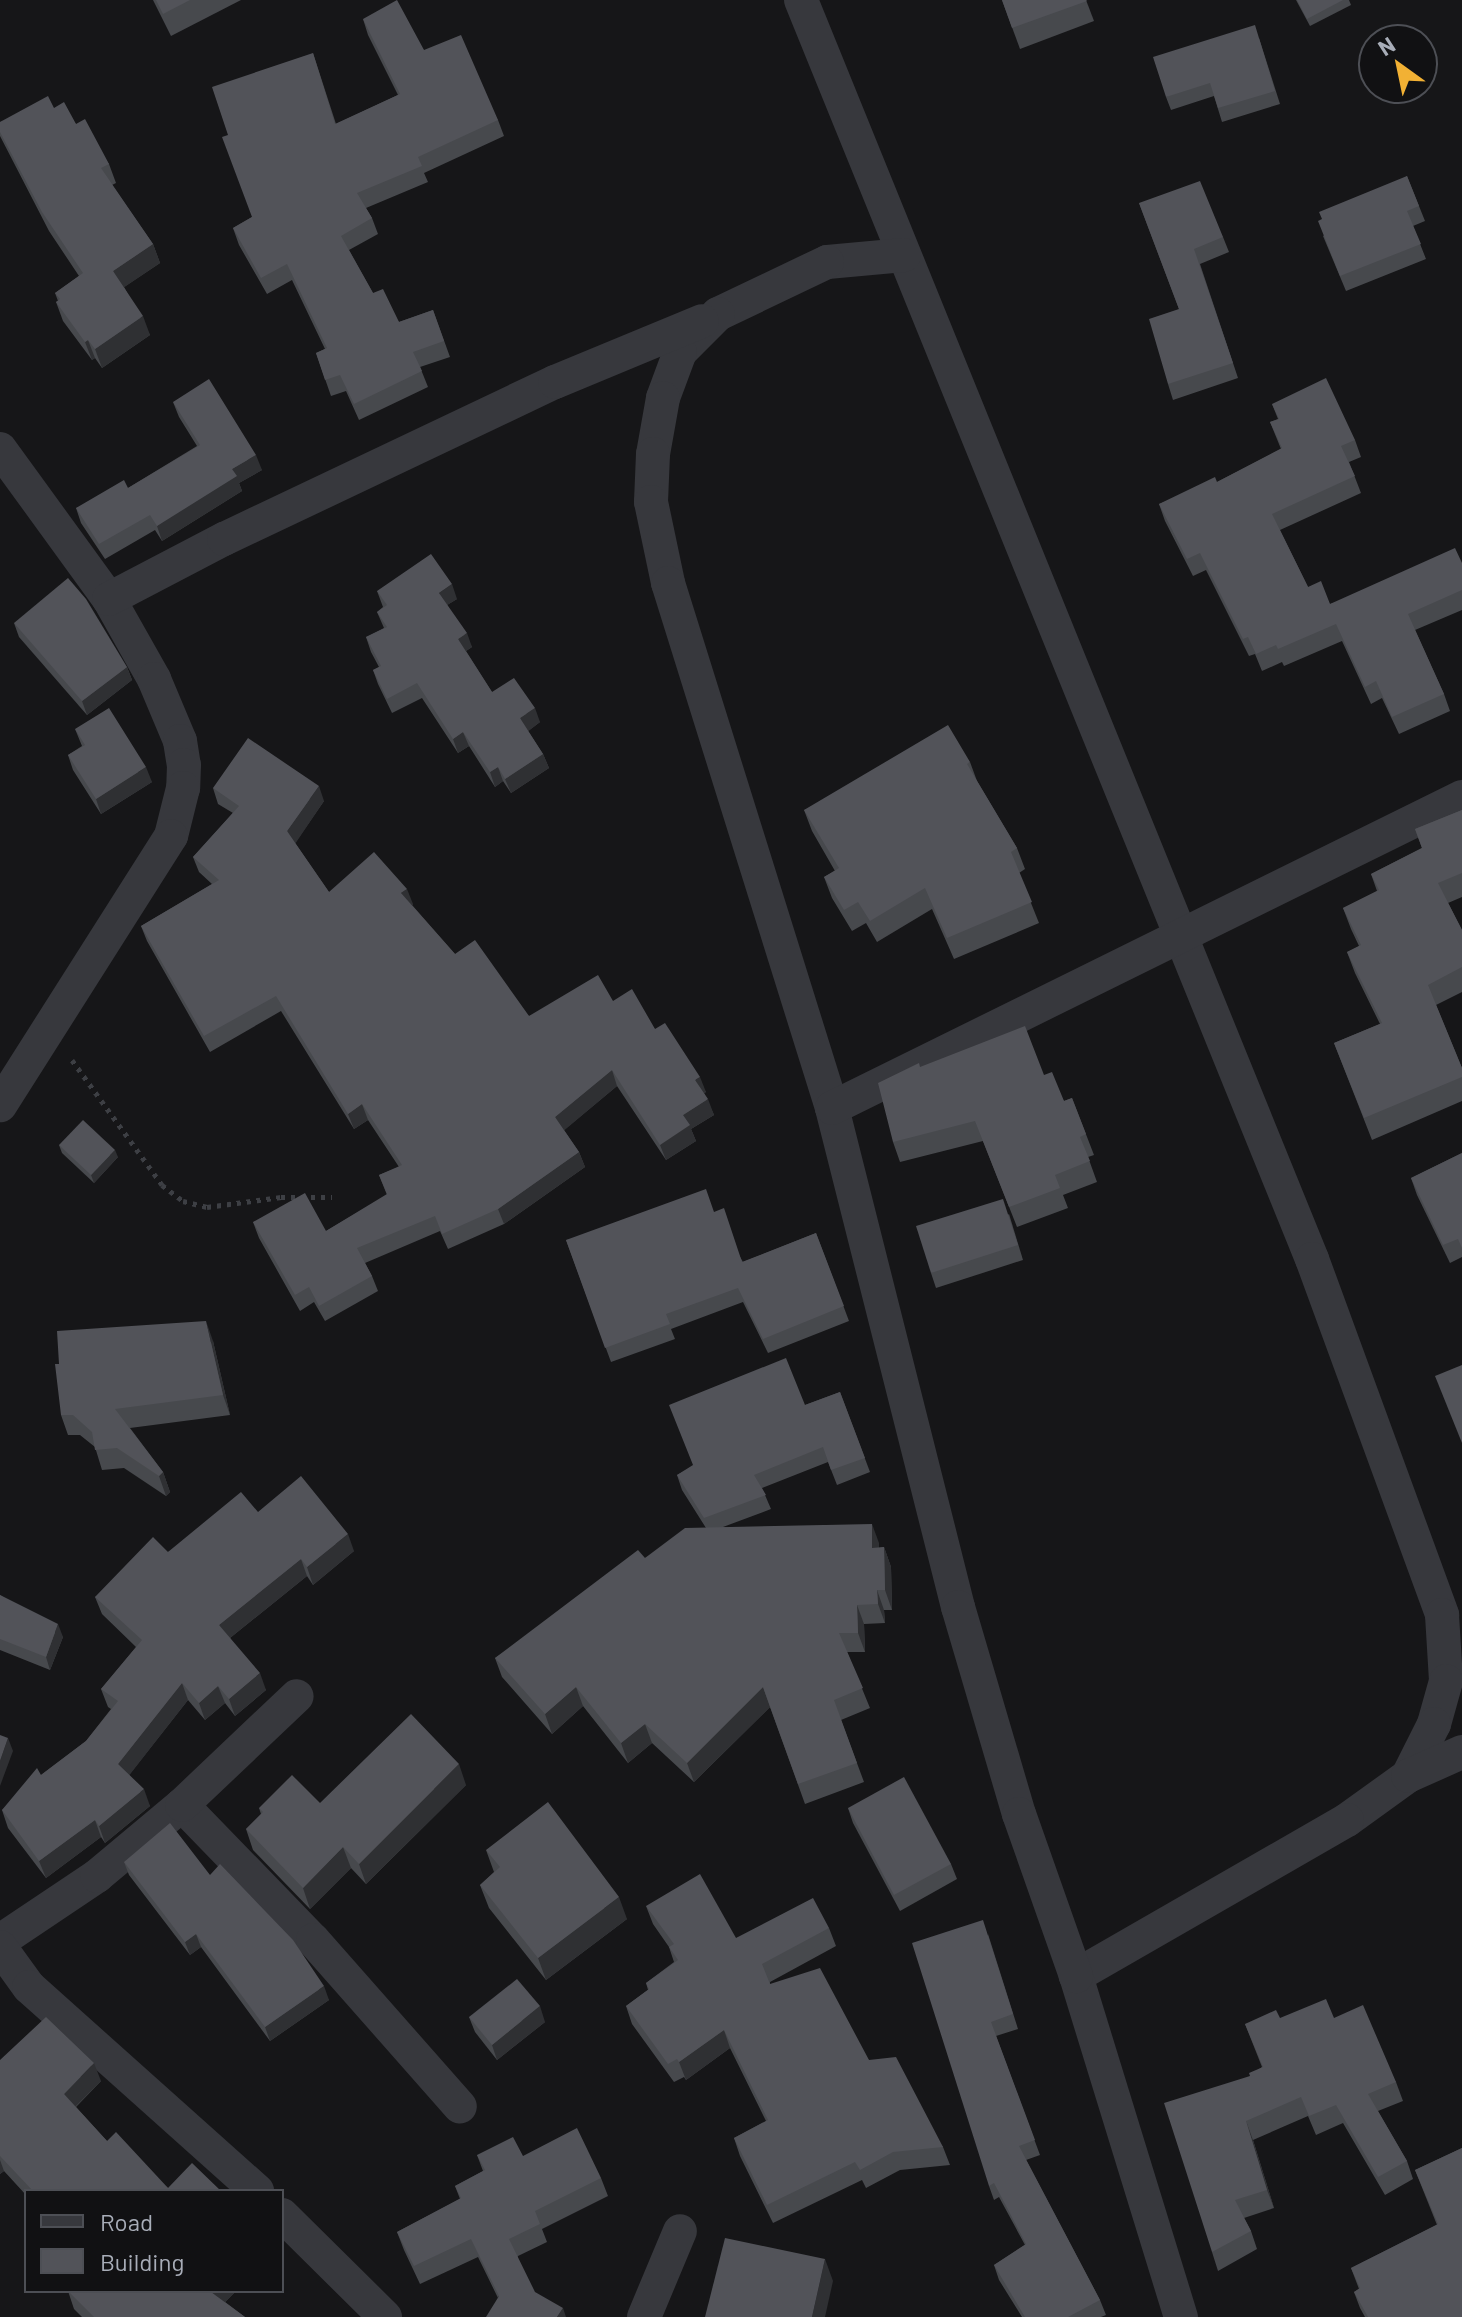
<!DOCTYPE html>
<style>
body{margin:0}
#map{position:relative;width:1462px;height:2317px;overflow:hidden;background:#161618;font-family:Barlow,sans-serif}
div>[style]{position:absolute}
.path>*{height:5px;margin-top:-2.5px;transform-origin:0;background:repeating-linear-gradient(90deg,#3d3f44 0 4px,transparent 0 10px)}
.street>*{height:34px;margin:-17px;padding:0 17px;transform-origin:17px;border-radius:17px;background:#37383d}
.wall>*{inset:0;background:#47494d}
.shaded-wall>*{inset:0;background:#2f3033}
.building>*{inset:0;background:#525359}
span{translate:-50% -50%;white-space:nowrap;text-align:center;line-height:1.15;-webkit-text-stroke:7px #111113;paint-order:stroke}
.legend{position:absolute;left:24px;top:2189px;width:260px;height:104px;box-sizing:border-box;background:#111113;border:2px solid #4d4f55;margin:0;padding:10px 14px;list-style:none;font-size:24px;color:#a8adb8}
.legend li{display:flex;align-items:center;gap:16px;height:40px}
.legend b{width:40px;border:2px solid #4d4f55}
.north{position:absolute;left:1358px;top:24px;width:80px;height:80px;box-sizing:border-box;background:#111113;border:2px solid #4d4f55;border-radius:50%;rotate:327deg;font-size:22px;font-weight:700;line-height:32px;text-align:center;color:#a8adb8}
.north::after{content:'';display:block;margin:auto;width:28px;height:36px;background:#f2b134;clip-path:polygon(50% 0,100% 100%,50% 72%,0 100%)}
</style>
<div id="map">
<div class="path">
<div style="left:72px;top:1060px;width:154px;rotate:54.2deg"></div>
<div style="left:162px;top:1185px;width:26px;rotate:37deg"></div>
<div style="left:183px;top:1201px;width:25px;rotate:14deg"></div>
<div style="left:207px;top:1207px;width:75px;rotate:-7.7deg"></div>
<div style="left:281px;top:1197px;width:51px"></div>
</div>
<div class="street">
<div style="left:801px;top:0;width:1359px;rotate:67.91deg"></div>
<div style="left:1312px;top:1259px;width:379px;rotate:69.9deg"></div>
<div style="left:1442px;top:1615px;width:66px;rotate:86.5deg"></div>
<div style="left:1446px;top:1681px;width:45px;rotate:105.6deg"></div>
<div style="left:1434px;top:1724px;width:58px;rotate:116.6deg"></div>
<div style="left:1408px;top:1776px;width:75px;rotate:144.2deg"></div>
<div style="left:1347px;top:1820px;width:313px;rotate:150.1deg"></div>
<div style="left:1076px;top:1976px;width:357px;rotate:72.9deg"></div>
<div style="left:904px;top:255px;width:77px;rotate:174.8deg"></div>
<div style="left:827px;top:262px;width:121px;rotate:154.5deg"></div>
<div style="left:718px;top:314px;width:54px;rotate:135deg"></div>
<div style="left:680px;top:352px;width:49px;rotate:110.3deg"></div>
<div style="left:663px;top:398px;width:57px;rotate:100.1deg"></div>
<div style="left:653px;top:454px;width:48px;rotate:92.4deg"></div>
<div style="left:651px;top:502px;width:83px;rotate:78.1deg"></div>
<div style="left:668px;top:583px;width:550px;rotate:72.65deg"></div>
<div style="left:832px;top:1108px;width:515px;rotate:75.83deg"></div>
<div style="left:958px;top:1607px;width:216px;rotate:73.6deg"></div>
<div style="left:1019px;top:1814px;width:172px;rotate:70.6deg"></div>
<div style="left:0;top:449px;width:185px;rotate:54deg"></div>
<div style="left:109px;top:599px;width:92px;rotate:60.6deg"></div>
<div style="left:154px;top:679px;width:67px;rotate:67.2deg"></div>
<div style="left:180px;top:741px;width:24px;rotate:81deg"></div>
<div style="left:184px;top:765px;width:23px;rotate:92deg"></div>
<div style="left:183px;top:788px;width:49px;rotate:104deg"></div>
<div style="left:171px;top:836px;width:319px;rotate:122.4deg"></div>
<div style="left:109px;top:599px;width:130px;rotate:-27.6deg"></div>
<div style="left:224px;top:539px;width:366px;rotate:-25.4deg"></div>
<div style="left:555px;top:382px;width:159px;rotate:-22.5deg"></div>
<div style="left:832px;top:1108px;width:703px;rotate:-26.27deg"></div>
<div style="left:1408px;top:1776px;width:59px;rotate:-24deg"></div>
<div style="left:182px;top:1805px;width:188px;rotate:45.9deg"></div>
<div style="left:313px;top:1940px;width:222px;rotate:48.6deg"></div>
<div style="left:0;top:1941px;width:117px;rotate:-33.8deg"></div>
<div style="left:97px;top:1876px;width:111px;rotate:-39.9deg"></div>
<div style="left:182px;top:1805px;width:158px;rotate:-43.5deg"></div>
<div style="left:0;top:1947px;width:49px;rotate:54.1deg"></div>
<div style="left:29px;top:1987px;width:306px;rotate:41.8deg"></div>
<div style="left:282px;top:2215px;width:145px;rotate:44.7deg"></div>
<div style="left:644px;top:2317px;width:93px;rotate:-67.3deg"></div>
</div>
<div class="wall">
<div style="clip-path:polygon(153px 0,241px 0,171px 36px)"></div>
<div style="clip-path:polygon(1002px 0,1086px 0,1094px 21px,1020px 49px)"></div>
<div style="clip-path:polygon(1296px 0,1349px 0,1351px 5px,1310px 26px)"></div>
<div style="clip-path:polygon(363px 19px,424px 50px,498px 120px,504px 136px,424px 173px,428px 182px,366px 208px,372px 218px,378px 234px,349px 250px,373px 293px,399px 322px,433px 310px,450px 357px,420px 367px,428px 387px,359px 420px,346px 391px,331px 396px,316px 353px,325px 349px,292px 280px,267px 294px,239px 245px,233px 228px,252px 217px,313px 53px,336px 124px,398px 95px,368px 35px)"></div>
<div style="clip-path:polygon(1259px 38px,1280px 104px,1222px 122px,1214px 96px,1171px 110px,1166px 97px)"></div>
<div style="clip-path:polygon(54px 108px,76px 124px,109px 164px,116px 183px,112px 185px,153px 244px,160px 263px,124px 287px,150px 335px,102px 368px,95px 358px,92px 360px,63px 321px,56px 302px,58px 301px,55px 293px,79px 276px,49px 231px,0 136px,0 122px)"></div>
<div style="clip-path:polygon(1407px 176px,1425px 221px,1413px 226px,1426px 259px,1346px 291px,1323px 236px)"></div>
<div style="clip-path:polygon(1139px 203px,1223px 237px,1229px 252px,1200px 264px,1238px 378px,1173px 400px,1168px 384px,1179px 309px)"></div>
<div style="clip-path:polygon(173px 402px,262px 470px,239px 483px,242px 491px,162px 541px,155px 530px,105px 559px,81px 523px,76px 508px,128px 488px,197px 446px,179px 417px)"></div>
<div style="clip-path:polygon(1272px 404px,1355px 440px,1361px 457px,1349px 462px,1361px 493px,1280px 530px,1308px 587px,1330px 604px,1462px 563px,1462px 610px,1415px 630px,1444px 694px,1450px 711px,1399px 734px,1382px 698px,1371px 704px,1342px 641px,1284px 666px,1282px 662px,1262px 671px,1255px 654px,1249px 656px,1206px 570px,1193px 576px,1165px 521px,1159px 504px,1217px 482px,1281px 449px,1270px 422px,1278px 419px)"></div>
<div style="clip-path:polygon(377px 591px,457px 599px,447px 605px,472px 647px,466px 651px,492px 692px,540px 722px,528px 731px,543px 754px,549px 768px,511px 793px,503px 781px,495px 787px,469px 746px,458px 753px,422px 698px,392px 713px,378px 684px,373px 670px,379px 667px,371px 652px,366px 637px,384px 628px,377px 612px,383px 607px)"></div>
<div style="clip-path:polygon(14px 623px,127px 667px,132px 680px,87px 715px,19px 637px)"></div>
<div style="clip-path:polygon(75px 729px,152px 782px,101px 814px,73px 770px,68px 755px,82px 746px)"></div>
<div style="clip-path:polygon(970px 762px,977px 781px,1017px 848px,1025px 869px,1019px 873px,1039px 923px,954px 959px,932px 909px,877px 942px,866px 923px,852px 931px,832px 898px,824px 877px,835px 871px,812px 831px,804px 810px)"></div>
<div style="clip-path:polygon(213px 788px,324px 801px,295px 843px,329px 892px,413px 904px,412px 905px,455px 954px,529px 1016px,613px 1001px,655px 1029px,706px 1092px,704px 1093px,714px 1115px,691px 1129px,696px 1141px,666px 1160px,617px 1086px,564px 1130px,579px 1152px,585px 1167px,504px 1224px,448px 1249px,440px 1231px,365px 1263px,372px 1276px,378px 1291px,325px 1321px,314px 1302px,300px 1311px,259px 1238px,253px 1222px,326px 1231px,387px 1195px,379px 1175px,399px 1167px,368px 1120px,354px 1129px,281px 1011px,210px 1052px,147px 941px,141px 926px,212px 884px,199px 872px,193px 857px,233px 813px,218px 804px)"></div>
<div style="clip-path:polygon(1462px 810px,1462px 897px,1448px 903px,1462px 930px,1462px 992px,1436px 1005px,1462px 1068px,1462px 1101px,1372px 1140px,1334px 1043px,1380px 1024px,1355px 973px,1347px 952px,1359px 946px,1351px 929px,1343px 908px,1377px 891px,1371px 874px,1422px 848px,1415px 829px)"></div>
<div style="clip-path:polygon(921px 1067px,1044px 1075px,1064px 1101px,1072px 1098px,1094px 1155px,1088px 1157px,1097px 1182px,1063px 1195px,1068px 1208px,1017px 1227px,983px 1141px,900px 1162px,893px 1142px)"></div>
<div style="clip-path:polygon(59px 1145px,118px 1157px,94px 1183px,62px 1153px)"></div>
<div style="clip-path:polygon(1462px 1153px,1462px 1257px,1450px 1263px,1417px 1195px,1411px 1178px)"></div>
<div style="clip-path:polygon(714px 1212px,743px 1262px,816px 1233px,849px 1321px,768px 1353px,743px 1302px,671px 1329px,675px 1339px,611px 1362px,566px 1240px)"></div>
<div style="clip-path:polygon(1009px 1214px,1023px 1260px,936px 1288px,931px 1273px)"></div>
<div style="clip-path:polygon(213px 1341px,230px 1415px,130px 1428px,163px 1472px,170px 1492px,166px 1496px,124px 1468px,102px 1470px,95px 1447px,80px 1435px,68px 1435px,61px 1415px)"></div>
<div style="clip-path:polygon(840px 1392px,870px 1472px,837px 1485px,828px 1462px,762px 1488px,771px 1509px,723px 1527px,879px 1543px,879px 1548px,884px 1547px,891px 1567px,892px 1610px,884px 1610px,885px 1623px,864px 1624px,865px 1652px,847px 1652px,870px 1708px,841px 1720px,864px 1782px,805px 1804px,770px 1707px,694px 1782px,652px 1743px,628px 1763px,583px 1706px,552px 1734px,502px 1677px,495px 1658px,645px 1558px,706px 1528px,682px 1490px,677px 1475px,805px 1405px)"></div>
<div style="clip-path:polygon(258px 1512px,354px 1551px,313px 1585px,307px 1576px,230px 1638px,266px 1690px,235px 1716px,225px 1703px,205px 1720px,188px 1700px,129px 1775px,150px 1806px,105px 1843px,101px 1837px,46px 1878px,8px 1828px,2px 1810px,41px 1775px,86px 1741px,111px 1709px,108px 1707px,101px 1689px,136px 1647px,102px 1614px,95px 1597px,168px 1552px)"></div>
<div style="clip-path:polygon(0 1595px,63px 1637px,50px 1670px,0 1650px)"></div>
<div style="clip-path:polygon(466px 1785px,366px 1884px,351px 1868px,310px 1909px,253px 1850px,246px 1829px,261px 1814px,259px 1808px,320px 1803px)"></div>
<div style="clip-path:polygon(848px 1808px,951px 1864px,957px 1879px,900px 1911px,853px 1823px)"></div>
<div style="clip-path:polygon(486px 1850px,627px 1919px,546px 1980px,489px 1908px,480px 1885px,494px 1872px)"></div>
<div style="clip-path:polygon(124px 1862px,210px 1875px,329px 2000px,270px 2041px,201px 1947px,190px 1955px,129px 1875px)"></div>
<div style="clip-path:polygon(646px 1906px,736px 1938px,829px 1928px,836px 1946px,770px 1982px,770px 1984px,869px 2060px,943px 2147px,950px 2165px,900px 2170px,866px 2188px,862px 2180px,773px 2223px,740px 2156px,734px 2138px,766px 2121px,730px 2048px,686px 2080px,684px 2077px,674px 2082px,632px 2024px,626px 2006px,648px 1990px,646px 1983px,674px 1962px,669px 1947px,653px 1924px)"></div>
<div style="clip-path:polygon(988px 1934px,1018px 2029px,996px 2036px,1040px 2155px,1026px 2160px,1100px 2300px,1106px 2315px,1101px 2317px,1022px 2317px,999px 2280px,994px 2265px,1025px 2245px,999px 2197px,994px 2200px,989px 2186px)"></div>
<div style="clip-path:polygon(469px 2017px,545px 2022px,497px 2060px,475px 2032px)"></div>
<div style="clip-path:polygon(1280px 2018px,1334px 2018px,1396px 2082px,1403px 2101px,1378px 2111px,1407px 2161px,1413px 2179px,1385px 2195px,1343px 2123px,1316px 2135px,1308px 2116px,1253px 2140px,1274px 2208px,1244px 2218px,1251px 2231px,1257px 2249px,1218px 2271px,1212px 2252px,1250px 2076px,1262px 2067px,1245px 2024px)"></div>
<div style="clip-path:polygon(0 2060px,101px 2081px,76px 2107px,107px 2141px,168px 2188px,221px 2191px,26px 2191px,26px 2195px,4px 2171px,0 2174px)"></div>
<div style="clip-path:polygon(1462px 2148px,1462px 2317px,1365px 2317px,1360px 2308px,1354px 2292px,1359px 2289px,1351px 2268px,1437px 2225px,1415px 2170px)"></div>
<div style="clip-path:polygon(477px 2155px,523px 2156px,601px 2178px,608px 2196px,542px 2229px,547px 2242px,518px 2256px,498px 2298px,478px 2257px,420px 2284px,404px 2250px,397px 2232px,460px 2199px,455px 2186px,483px 2171px)"></div>
<div style="clip-path:polygon(68px 2291px,236px 2291px,225px 2302px,245px 2317px,82px 2317px,74px 2309px)"></div>
</div>
<div class="shaded-wall">
<div style="clip-path:polygon(153px 244px,160px 263px,120px 290px,113px 271px)"></div>
<div style="clip-path:polygon(143px 316px,150px 335px,102px 368px,95px 349px)"></div>
<div style="clip-path:polygon(88px 340px,95px 358px,92px 360px,85px 342px)"></div>
<div style="clip-path:polygon(256px 455px,262px 470px,239px 483px,242px 491px,162px 541px,157px 526px,232px 469px)"></div>
<div style="clip-path:polygon(452px 584px,457px 599px,444px 607px,439px 593px)"></div>
<div style="clip-path:polygon(467px 633px,472px 647px,463px 653px,458px 639px)"></div>
<div style="clip-path:polygon(127px 667px,132px 680px,87px 715px,82px 701px)"></div>
<div style="clip-path:polygon(535px 708px,540px 722px,526px 733px,520px 718px)"></div>
<div style="clip-path:polygon(463px 732px,469px 746px,458px 753px,453px 739px)"></div>
<div style="clip-path:polygon(543px 754px,549px 768px,511px 793px,505px 779px)"></div>
<div style="clip-path:polygon(146px 767px,152px 782px,101px 814px,96px 799px)"></div>
<div style="clip-path:polygon(498px 767px,503px 781px,495px 787px,490px 772px)"></div>
<div style="clip-path:polygon(319px 786px,324px 801px,293px 847px,287px 831px)"></div>
<div style="clip-path:polygon(407px 889px,413px 904px,407px 909px,401px 893px)"></div>
<div style="clip-path:polygon(612px 1070px,617px 1086px,561px 1133px,555px 1117px)"></div>
<div style="clip-path:polygon(700px 1077px,706px 1092px,701px 1095px,695px 1080px)"></div>
<div style="clip-path:polygon(708px 1099px,714px 1115px,691px 1129px,696px 1141px,666px 1160px,660px 1145px,683px 1115px)"></div>
<div style="clip-path:polygon(362px 1104px,368px 1120px,354px 1129px,348px 1114px)"></div>
<div style="clip-path:polygon(115px 1150px,118px 1157px,94px 1183px,91px 1175px)"></div>
<div style="clip-path:polygon(579px 1152px,585px 1167px,504px 1224px,498px 1209px)"></div>
<div style="clip-path:polygon(206px 1321px,213px 1341px,230px 1415px,223px 1395px)"></div>
<div style="clip-path:polygon(163px 1472px,170px 1492px,166px 1496px,159px 1476px)"></div>
<div style="clip-path:polygon(872px 1524px,879px 1543px,879px 1568px,872px 1548px)"></div>
<div style="clip-path:polygon(348px 1534px,354px 1551px,313px 1585px,307px 1567px)"></div>
<div style="clip-path:polygon(884px 1547px,891px 1567px,892px 1610px,885px 1590px)"></div>
<div style="clip-path:polygon(301px 1559px,307px 1576px,225px 1642px,219px 1625px)"></div>
<div style="clip-path:polygon(877px 1590px,884px 1610px,885px 1623px,878px 1604px)"></div>
<div style="clip-path:polygon(857px 1605px,864px 1624px,865px 1652px,858px 1633px)"></div>
<div style="clip-path:polygon(58px 1624px,63px 1637px,50px 1670px,46px 1657px)"></div>
<div style="clip-path:polygon(260px 1673px,266px 1690px,235px 1716px,229px 1699px)"></div>
<div style="clip-path:polygon(182px 1683px,188px 1700px,124px 1782px,118px 1764px)"></div>
<div style="clip-path:polygon(218px 1686px,225px 1703px,205px 1720px,199px 1703px)"></div>
<div style="clip-path:polygon(576px 1687px,583px 1706px,552px 1734px,545px 1714px)"></div>
<div style="clip-path:polygon(763px 1687px,770px 1707px,694px 1782px,687px 1763px)"></div>
<div style="clip-path:polygon(645px 1724px,652px 1743px,628px 1763px,621px 1743px)"></div>
<div style="clip-path:polygon(8px 1738px,13px 1751px,0 1786px,0 1761px)"></div>
<div style="clip-path:polygon(459px 1764px,466px 1785px,366px 1884px,359px 1864px)"></div>
<div style="clip-path:polygon(144px 1789px,150px 1806px,105px 1843px,99px 1826px)"></div>
<div style="clip-path:polygon(95px 1820px,101px 1837px,46px 1878px,39px 1861px)"></div>
<div style="clip-path:polygon(343px 1847px,351px 1868px,310px 1909px,303px 1888px)"></div>
<div style="clip-path:polygon(619px 1897px,627px 1919px,546px 1980px,538px 1958px)"></div>
<div style="clip-path:polygon(196px 1934px,201px 1947px,190px 1955px,185px 1942px)"></div>
<div style="clip-path:polygon(324px 1986px,329px 2000px,270px 2041px,265px 2027px)"></div>
<div style="clip-path:polygon(540px 2006px,545px 2022px,497px 2060px,492px 2045px)"></div>
<div style="clip-path:polygon(724px 2030px,730px 2048px,686px 2080px,679px 2062px)"></div>
<div style="clip-path:polygon(94px 2063px,101px 2081px,70px 2112px,64px 2094px)"></div>
<div style="clip-path:polygon(1246px 2121px,1253px 2140px,1274px 2208px,1267px 2190px)"></div>
<div style="clip-path:polygon(0 2160px,4px 2171px,0 2174px)"></div>
<div style="clip-path:polygon(825px 2259px,833px 2281px,825px 2317px,812px 2317px)"></div>
<div style="clip-path:polygon(212px 2291px,236px 2291px,217px 2310px,211px 2292px)"></div>
<div style="clip-path:polygon(563px 2308px,566px 2317px,557px 2317px)"></div>
</div>
<div class="building">
<div style="clip-path:polygon(156px 0,190px 0,163px 14px)"></div>
<div style="clip-path:polygon(397px 0,424px 50px,461px 35px,498px 120px,418px 157px,422px 166px,357px 193px,372px 218px,341px 236px,373px 293px,383px 289px,399px 322px,433px 310px,444px 341px,413px 352px,422px 371px,354px 404px,340px 375px,325px 380px,316px 353px,327px 348px,287px 264px,261px 278px,233px 228px,252px 217px,222px 137px,228px 135px,212px 87px,313px 53px,335px 124px,400px 94px,363px 19px)"></div>
<div style="clip-path:polygon(1002px 0,1086px 0,1087px 1px,1012px 28px)"></div>
<div style="clip-path:polygon(1297px 0,1343px 0,1307px 19px)"></div>
<div style="clip-path:polygon(1255px 25px,1275px 91px,1218px 108px,1210px 83px,1166px 97px,1153px 57px)"></div>
<div style="clip-path:polygon(48px 96px,54px 108px,64px 102px,76px 124px,85px 119px,109px 164px,101px 168px,153px 244px,113px 271px,143px 316px,95px 349px,88px 340px,85px 342px,56px 302px,60px 299px,55px 293px,83px 273px,42px 212px,0 132px,0 122px)"></div>
<div style="clip-path:polygon(1407px 176px,1419px 206px,1407px 211px,1421px 244px,1340px 276px,1318px 221px,1322px 219px,1319px 212px)"></div>
<div style="clip-path:polygon(1200px 181px,1223px 237px,1194px 249px,1233px 363px,1168px 384px,1149px 319px,1179px 309px,1139px 203px)"></div>
<div style="clip-path:polygon(1326px 378px,1355px 440px,1341px 446px,1355px 476px,1272px 514px,1308px 587px,1321px 581px,1330px 604px,1455px 548px,1462px 563px,1462px 590px,1408px 614px,1444px 694px,1392px 717px,1376px 681px,1365px 687px,1336px 624px,1278px 649px,1276px 645px,1256px 654px,1248px 637px,1243px 639px,1200px 553px,1187px 559px,1159px 504px,1215px 477px,1217px 482px,1282px 448px,1270px 422px,1279px 419px,1272px 404px)"></div>
<div style="clip-path:polygon(209px 379px,256px 455px,232px 469px,237px 476px,157px 526px,150px 515px,99px 544px,76px 508px,124px 480px,128px 488px,200px 445px,173px 402px)"></div>
<div style="clip-path:polygon(431px 554px,452px 584px,439px 593px,467px 633px,458px 639px,492px 692px,514px 678px,535px 708px,520px 718px,543px 754px,505px 779px,498px 767px,490px 772px,463px 732px,453px 739px,417px 683px,387px 699px,373px 670px,381px 666px,366px 637px,387px 627px,377px 612px,387px 605px,377px 591px)"></div>
<div style="clip-path:polygon(68px 578px,86px 599px,127px 667px,82px 701px,14px 623px)"></div>
<div style="clip-path:polygon(109px 708px,146px 767px,96px 799px,68px 755px,85px 745px,75px 729px)"></div>
<div style="clip-path:polygon(948px 725px,970px 762px,967px 764px,1017px 848px,1011px 852px,1032px 902px,947px 938px,925px 888px,870px 921px,858px 902px,844px 910px,824px 877px,839px 868px,804px 810px)"></div>
<div style="clip-path:polygon(248px 738px,319px 786px,287px 831px,329px 892px,374px 852px,407px 889px,401px 893px,455px 954px,475px 940px,529px 1016px,598px 975px,613px 1001px,632px 989px,655px 1029px,665px 1023px,700px 1077px,695px 1080px,708px 1099px,683px 1115px,690px 1125px,660px 1145px,612px 1070px,555px 1117px,579px 1152px,498px 1209px,442px 1234px,435px 1216px,357px 1248px,372px 1276px,319px 1306px,309px 1287px,295px 1295px,253px 1222px,305px 1193px,326px 1231px,387px 1194px,379px 1175px,402px 1165px,362px 1104px,348px 1114px,276px 996px,204px 1036px,141px 926px,219px 880px,193px 857px,239px 806px,213px 788px)"></div>
<div style="clip-path:polygon(1462px 810px,1462px 873px,1438px 883px,1462px 930px,1462px 967px,1428px 985px,1462px 1068px,1462px 1077px,1364px 1118px,1334px 1043px,1382px 1023px,1347px 952px,1361px 945px,1343px 908px,1379px 890px,1371px 874px,1422px 848px,1415px 829px)"></div>
<div style="clip-path:polygon(1025px 1026px,1044px 1075px,1052px 1072px,1064px 1101px,1072px 1098px,1086px 1134px,1080px 1137px,1090px 1161px,1055px 1175px,1060px 1188px,1009px 1207px,975px 1121px,893px 1142px,878px 1083px,919px 1063px,920px 1067px)"></div>
<div style="clip-path:polygon(83px 1120px,115px 1150px,91px 1175px,59px 1145px)"></div>
<div style="clip-path:polygon(1462px 1153px,1462px 1248px,1458px 1239px,1443px 1245px,1411px 1178px)"></div>
<div style="clip-path:polygon(706px 1189px,714px 1212px,724px 1208px,742px 1262px,816px 1233px,844px 1306px,763px 1339px,738px 1288px,666px 1314px,670px 1324px,605px 1348px,566px 1240px)"></div>
<div style="clip-path:polygon(1003px 1199px,1018px 1245px,931px 1273px,916px 1226px)"></div>
<div style="clip-path:polygon(206px 1321px,223px 1395px,115px 1409px,163px 1472px,159px 1476px,117px 1448px,95px 1450px,92px 1432px,73px 1415px,61px 1415px,55px 1364px,59px 1364px,57px 1331px)"></div>
<div style="clip-path:polygon(786px 1358px,805px 1405px,840px 1392px,865px 1458px,831px 1470px,823px 1447px,754px 1475px,766px 1495px,704px 1518px,677px 1475px,693px 1465px,669px 1405px)"></div>
<div style="clip-path:polygon(1462px 1365px,1462px 1443px,1435px 1376px)"></div>
<div style="clip-path:polygon(301px 1476px,348px 1534px,307px 1567px,301px 1559px,219px 1625px,260px 1673px,229px 1699px,218px 1686px,199px 1703px,182px 1683px,118px 1764px,144px 1789px,99px 1826px,95px 1820px,39px 1861px,2px 1810px,37px 1768px,41px 1775px,86px 1741px,118px 1701px,101px 1689px,142px 1640px,95px 1597px,153px 1537px,168px 1552px,241px 1492px,258px 1512px)"></div>
<div style="clip-path:polygon(872px 1524px,872px 1548px,884px 1547px,885px 1590px,877px 1590px,878px 1604px,857px 1605px,858px 1633px,839px 1633px,863px 1688px,834px 1700px,857px 1763px,798px 1784px,763px 1687px,687px 1763px,645px 1724px,621px 1743px,576px 1687px,545px 1714px,495px 1658px,638px 1550px,645px 1558px,685px 1528px)"></div>
<div style="clip-path:polygon(0 1595px,58px 1624px,46px 1657px,0 1639px)"></div>
<div style="clip-path:polygon(411px 1714px,459px 1764px,359px 1864px,343px 1847px,303px 1888px,246px 1829px,263px 1812px,259px 1808px,292px 1775px,320px 1803px)"></div>
<div style="clip-path:polygon(0 1735px,8px 1738px,0 1761px)"></div>
<div style="clip-path:polygon(904px 1777px,951px 1864px,894px 1895px,848px 1808px)"></div>
<div style="clip-path:polygon(548px 1802px,619px 1897px,538px 1958px,480px 1885px,500px 1867px,486px 1850px)"></div>
<div style="clip-path:polygon(170px 1823px,210px 1875px,220px 1864px,293px 1940px,324px 1986px,265px 2027px,196px 1934px,185px 1942px,124px 1862px)"></div>
<div style="clip-path:polygon(700px 1874px,736px 1938px,813px 1898px,829px 1928px,762px 1964px,770px 1984px,820px 1968px,869px 2060px,896px 2057px,943px 2147px,893px 2152px,860px 2170px,855px 2162px,767px 2205px,734px 2138px,768px 2120px,724px 2030px,679px 2062px,677px 2059px,668px 2064px,626px 2006px,649px 1989px,646px 1983px,678px 1960px,669px 1947px,674px 1944px,646px 1906px)"></div>
<div style="clip-path:polygon(983px 1920px,1013px 2014px,991px 2022px,1035px 2140px,1019px 2146px,1100px 2300px,1068px 2317px,1025px 2317px,994px 2265px,1026px 2244px,994px 2183px,989px 2186px,912px 1943px)"></div>
<div style="clip-path:polygon(517px 1979px,540px 2006px,492px 2045px,469px 2017px)"></div>
<div style="clip-path:polygon(1326px 1999px,1334px 2018px,1363px 2005px,1396px 2082px,1368px 2094px,1407px 2161px,1378px 2177px,1336px 2105px,1309px 2116px,1301px 2097px,1246px 2121px,1267px 2190px,1235px 2200px,1251px 2231px,1212px 2252px,1164px 2103px,1250px 2076px,1249px 2073px,1263px 2067px,1245px 2024px,1276px 2010px,1280px 2018px)"></div>
<div style="clip-path:polygon(46px 2017px,94px 2063px,64px 2094px,107px 2141px,116px 2132px,168px 2188px,192px 2163px,221px 2191px,33px 2191px,0 2156px,0 2060px)"></div>
<div style="clip-path:polygon(577px 2128px,601px 2178px,535px 2211px,540px 2224px,509px 2239px,535px 2292px,563px 2308px,557px 2317px,486px 2317px,499px 2296px,471px 2239px,414px 2266px,397px 2232px,461px 2198px,455px 2186px,485px 2170px,477px 2155px,513px 2137px,523px 2156px)"></div>
<div style="clip-path:polygon(1462px 2148px,1462px 2317px,1368px 2317px,1354px 2292px,1360px 2288px,1351px 2268px,1438px 2224px,1415px 2170px)"></div>
<div style="clip-path:polygon(725px 2238px,825px 2259px,812px 2317px,705px 2317px)"></div>
<div style="clip-path:polygon(68px 2291px,212px 2291px,211px 2292px,245px 2317px,94px 2317px)"></div>
</div>
<ul class="legend">
<li><b style="height:10px;background:#37383d"></b>Road</li>
<li><b style="height:22px;background:#525359"></b>Building</li>
</ul>
<div class="north">N</div>
</div>
